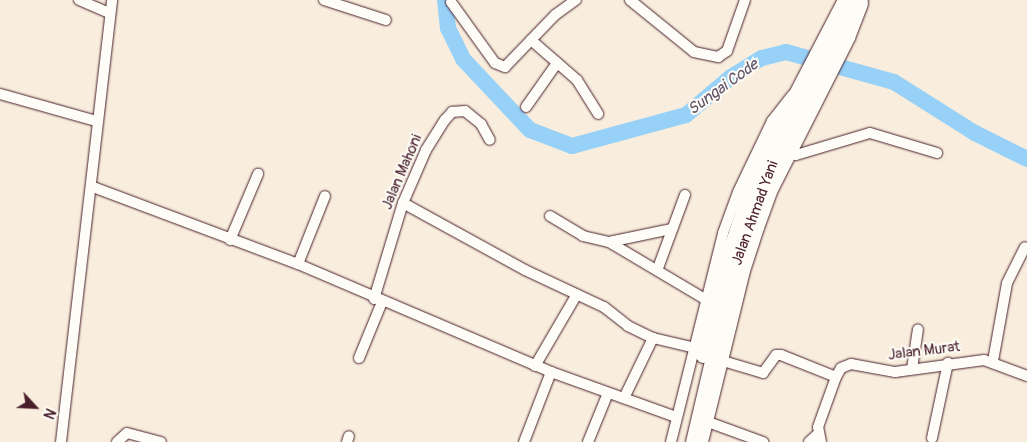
<!DOCTYPE html>
<style>
body{margin:0}
#map{position:relative;width:1027px;height:442px;overflow:hidden;background:#f9eedd;font-family:Pangolin,sans-serif}
div>[style]{position:absolute}
.river>*{height:16px;margin:-8px;padding:0 8px;transform-origin:8px;border-radius:8px;background:#97d1f7}
.roads{filter:drop-shadow(0 0 1px #4a1f2b) drop-shadow(0 0 1px #4a1f2b)}
.minor>*{height:10px;margin:-5px;padding:0 5px;transform-origin:5px;border-radius:5px;background:#fdfcf7}
.highway>*{height:15px;margin:-7.5px;padding:0 7.5px;transform-origin:7.5px;border-radius:7.5px;background:#fdfcf7}
span{translate:-50% -50%;white-space:nowrap;text-align:center;line-height:1.15;-webkit-text-stroke:4px #fdfcf7;paint-order:stroke}
.street-label{font-size:15px;color:#4a1f2b}
.water-label{font-size:16px;color:#615468;font-style:italic}
.north{position:absolute;left:10px;top:382px;width:50px;height:50px;-webkit-text-stroke:4px #fdfcf7;paint-order:stroke;rotate:115deg;font-size:14px;font-weight:700;line-height:20px;text-align:center;color:#4a1f2b}
.north::after{content:'';display:block;margin:auto;width:18px;height:22px;background:#4a1f2b;clip-path:polygon(50% 0,100% 100%,50% 72%,0 100%)}
</style>
<div id="map">
<div class="river">
<div style="left:445px;top:0;width:28px;rotate:84deg"></div>
<div style="left:448px;top:28px;width:34px;rotate:64deg"></div>
<div style="left:463px;top:59px;width:98px;rotate:46.7deg"></div>
<div style="left:530px;top:130px;width:45px;rotate:20.9deg"></div>
<div style="left:572px;top:146px;width:118px;rotate:-15.2deg"></div>
<div style="left:686px;top:115px;width:59px;rotate:-40.2deg"></div>
<div style="left:731px;top:77px;width:36px;rotate:-32deg"></div>
<div style="left:762px;top:58px;width:25px;rotate:-14deg"></div>
<div style="left:786px;top:52px;width:112px;rotate:15.5deg"></div>
<div style="left:894px;top:82px;width:96px;rotate:32.2deg"></div>
<div style="left:975px;top:133px;width:58px;rotate:26.6deg"></div>
</div>
<div class="roads">
<div class="minor">
<div style="left:79px;top:0;width:34px;rotate:23deg"></div>
<div style="left:324px;top:0;width:65px;rotate:17.9deg"></div>
<div style="left:630px;top:0;width:82px;rotate:39.1deg"></div>
<div style="left:694px;top:52px;width:25px;rotate:12deg"></div>
<div style="left:718px;top:57px;width:11px;rotate:-34deg"></div>
<div style="left:727px;top:51px;width:54px;rotate:-70.6deg"></div>
<div style="left:451px;top:2px;width:75px;rotate:54.2deg"></div>
<div style="left:495px;top:63px;width:11px;rotate:22deg"></div>
<div style="left:505px;top:67px;width:72px;rotate:-46.1deg"></div>
<div style="left:555px;top:15px;width:26px;rotate:-36deg"></div>
<div style="left:531px;top:40px;width:61px;rotate:41deg"></div>
<div style="left:577px;top:80px;width:40px;rotate:58deg"></div>
<div style="left:0;top:94px;width:100px;rotate:15.7deg"></div>
<div style="left:526px;top:107px;width:54px;rotate:-54.8deg"></div>
<div style="left:790px;top:153px;width:6px;rotate:18deg"></div>
<div style="left:796px;top:155px;width:77px;rotate:-16.6deg"></div>
<div style="left:870px;top:133px;width:70px;rotate:16.6deg"></div>
<div style="left:93px;top:187px;width:219px;rotate:20.6deg"></div>
<div style="left:298px;top:264px;width:275px;rotate:23.1deg"></div>
<div style="left:551px;top:372px;width:75px;rotate:111.1deg"></div>
<div style="left:403px;top:203px;width:139px;rotate:28.8deg"></div>
<div style="left:525px;top:270px;width:87px;rotate:25.1deg"></div>
<div style="left:604px;top:307px;width:31px;rotate:38deg"></div>
<div style="left:628px;top:326px;width:28px;rotate:26deg"></div>
<div style="left:653px;top:338px;width:43px;rotate:13.4deg"></div>
<div style="left:550px;top:216px;width:39px;rotate:31deg"></div>
<div style="left:583px;top:236px;width:27px;rotate:13deg"></div>
<div style="left:609px;top:242px;width:112px;rotate:30.7deg"></div>
<div style="left:230px;top:240px;width:72px;rotate:-67deg"></div>
<div style="left:609px;top:242px;width:63px;rotate:-11.8deg"></div>
<div style="left:298px;top:264px;width:73px;rotate:-68.3deg"></div>
<div style="left:658px;top:268px;width:78px;rotate:-69.7deg"></div>
<div style="left:374px;top:299px;width:100px;rotate:-73.2deg"></div>
<div style="left:403px;top:203px;width:58px;rotate:-66.5deg"></div>
<div style="left:426px;top:150px;width:36px;rotate:-58deg"></div>
<div style="left:445px;top:120px;width:11px;rotate:-49deg"></div>
<div style="left:452px;top:112px;width:13px;rotate:-4deg"></div>
<div style="left:465px;top:111px;width:21px;rotate:39deg"></div>
<div style="left:481px;top:124px;width:18px;rotate:61deg"></div>
<div style="left:359px;top:358px;width:61px;rotate:-67.7deg"></div>
<div style="left:723px;top:361px;width:42px;rotate:16.7deg"></div>
<div style="left:763px;top:373px;width:22px;rotate:-54deg"></div>
<div style="left:776px;top:355px;width:5px"></div>
<div style="left:781px;top:355px;width:59px;rotate:21.8deg"></div>
<div style="left:836px;top:377px;width:10px;rotate:-61deg"></div>
<div style="left:841px;top:368px;width:11px;rotate:-22deg"></div>
<div style="left:851px;top:364px;width:45px;rotate:10.3deg"></div>
<div style="left:895px;top:372px;width:90px;rotate:-7.7deg"></div>
<div style="left:984px;top:360px;width:46px;rotate:20.4deg"></div>
<div style="left:993px;top:361px;width:79px;rotate:-79.8deg"></div>
<div style="left:1007px;top:283px;width:40px;rotate:-63.4deg"></div>
<div style="left:535px;top:366px;width:83px;rotate:-59.7deg"></div>
<div style="left:912px;top:369px;width:40px;rotate:-81.5deg"></div>
<div style="left:551px;top:372px;width:133px;rotate:19.8deg"></div>
<div style="left:624px;top:398px;width:67px;rotate:-64.2deg"></div>
<div style="left:708px;top:422px;width:59px;rotate:20deg"></div>
<div style="left:932px;top:438px;width:77px;rotate:-78deg"></div>
<div style="left:61px;top:442px;width:445px;rotate:-83.4deg"></div>
<div style="left:117px;top:442px;width:13px;rotate:-42deg"></div>
<div style="left:127px;top:433px;width:35px;rotate:15deg"></div>
<div style="left:347px;top:442px;width:6px;rotate:-72deg"></div>
<div style="left:588px;top:442px;width:53px;rotate:-67.8deg"></div>
<div style="left:671px;top:442px;width:215px;rotate:-76deg"></div>
<div style="left:723px;top:233px;width:44px;rotate:-69.9deg"></div>
<div style="left:738px;top:192px;width:79px;rotate:-64.4deg"></div>
<div style="left:772px;top:121px;width:33px;rotate:-52deg"></div>
<div style="left:703px;top:442px;width:176px;rotate:-76.2deg"></div>
<div style="left:745px;top:271px;width:45px;rotate:-72deg"></div>
<div style="left:759px;top:228px;width:38px;rotate:-70deg"></div>
<div style="left:772px;top:192px;width:173px;rotate:-63.1deg"></div>
<div style="left:850px;top:38px;width:36px;rotate:-69deg"></div>
<div style="left:809px;top:442px;width:13px;rotate:-42deg"></div>
<div style="left:821px;top:442px;width:15px;rotate:-101deg"></div>
<div style="left:818px;top:427px;width:53px;rotate:-70.2deg"></div>
</div>
<div class="highway">
<div style="left:703px;top:355px;width:80px;rotate:-77deg"></div>
<div style="left:721px;top:277px;width:116px;rotate:-71.4deg"></div>
<div style="left:758px;top:167px;width:188px;rotate:-62.5deg"></div>
<div style="left:693px;top:442px;width:175px;rotate:-76.8deg"></div>
<div style="left:733px;top:272px;width:68px;rotate:-71deg"></div>
<div style="left:755px;top:208px;width:131px;rotate:-65.2deg"></div>
<div style="left:810px;top:89px;width:102px;rotate:-60.7deg"></div>
</div>
</div>
<div class="street-label">
<span style="left:402px;top:172px;rotate:-67deg">Jalan Mahoni</span>
<span style="left:755px;top:213px;rotate:-70deg">Jalan Ahmad Yani</span>
<span style="left:924px;top:351px;rotate:-7deg">Jalan Murat</span>
</div>
<div class="water-label">
<span style="left:723px;top:87px;rotate:-36deg">Sungai Code</span>
</div>
<div class="north">N</div>
</div>
